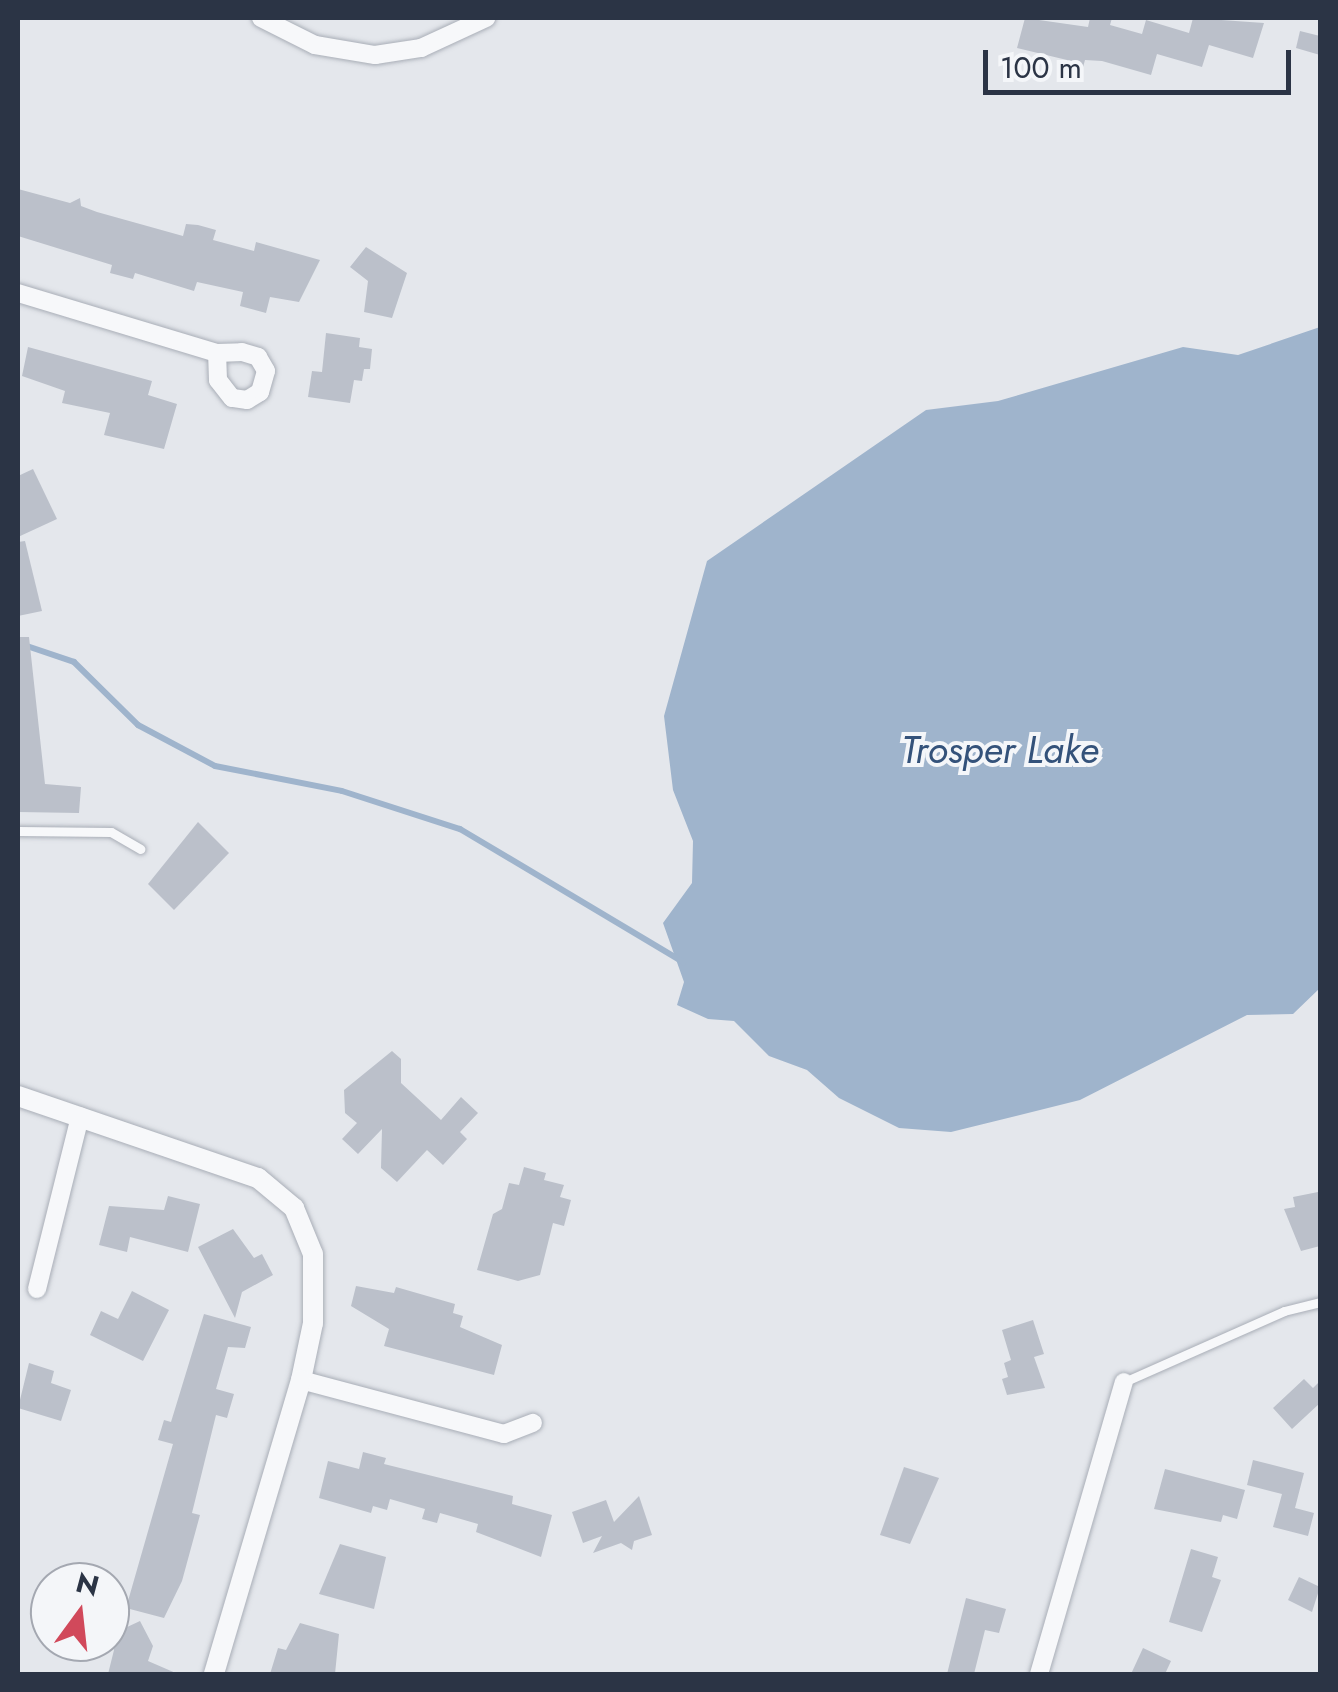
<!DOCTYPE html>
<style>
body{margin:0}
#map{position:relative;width:1338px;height:1692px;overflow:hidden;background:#e4e7ec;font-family:Jost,sans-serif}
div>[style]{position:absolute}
.water>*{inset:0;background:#9fb4cc}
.stream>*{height:6px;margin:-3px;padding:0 3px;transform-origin:3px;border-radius:3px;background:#9fb4cc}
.building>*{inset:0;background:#bbc0ca}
.roads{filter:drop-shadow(0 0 2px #a9aeb7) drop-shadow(0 0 2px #a9aeb7)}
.service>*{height:9px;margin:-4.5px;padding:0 4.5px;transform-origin:4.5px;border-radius:4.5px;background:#f7f8fa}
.minor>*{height:18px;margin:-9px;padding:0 9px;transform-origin:9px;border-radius:9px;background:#f7f8fa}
.tertiary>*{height:20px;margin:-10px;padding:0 10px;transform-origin:10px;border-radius:10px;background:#f7f8fa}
span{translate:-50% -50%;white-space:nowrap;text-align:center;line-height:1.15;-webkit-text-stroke:8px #f4f6f9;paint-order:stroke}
.water-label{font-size:38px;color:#34527a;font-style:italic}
.frame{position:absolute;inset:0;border:20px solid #2b3445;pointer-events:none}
.north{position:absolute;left:30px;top:1562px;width:100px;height:100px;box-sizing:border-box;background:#f4f6f9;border:2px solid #a4a8b1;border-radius:50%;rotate:15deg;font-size:28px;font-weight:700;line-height:40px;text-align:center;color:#2b3445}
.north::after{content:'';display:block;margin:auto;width:35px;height:45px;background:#d1495b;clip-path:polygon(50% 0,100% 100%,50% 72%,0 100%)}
.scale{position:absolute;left:983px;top:50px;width:308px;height:45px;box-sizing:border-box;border:5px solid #2b3445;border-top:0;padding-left:12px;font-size:30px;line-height:35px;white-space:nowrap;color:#2b3445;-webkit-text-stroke:8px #f4f6f9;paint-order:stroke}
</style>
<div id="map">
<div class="water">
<div style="clip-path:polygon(1320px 327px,1320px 988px,1293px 1014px,1247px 1015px,1080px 1100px,951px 1132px,899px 1128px,839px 1098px,807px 1070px,769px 1056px,734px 1021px,708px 1019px,677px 1005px,684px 982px,663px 923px,692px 883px,693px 841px,673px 790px,664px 716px,707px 561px,926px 410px,998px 401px,1183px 347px,1238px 355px)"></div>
</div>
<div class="stream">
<div style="left:18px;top:643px;width:59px;rotate:18.7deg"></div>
<div style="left:74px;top:662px;width:90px;rotate:44.5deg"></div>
<div style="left:138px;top:725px;width:87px;rotate:28deg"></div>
<div style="left:215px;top:766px;width:129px;rotate:11.1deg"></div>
<div style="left:342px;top:791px;width:124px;rotate:17.9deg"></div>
<div style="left:460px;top:829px;width:260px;rotate:30.8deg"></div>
</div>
<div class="building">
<div style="clip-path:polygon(1025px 18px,1088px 27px,1090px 18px,1112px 18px,1110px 25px,1142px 34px,1146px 20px,1189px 33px,1193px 18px,1264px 23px,1253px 58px,1209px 45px,1202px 67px,1157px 54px,1151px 75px,1102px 61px,1085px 60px,1082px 71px,1065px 67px,1067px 60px,1017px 48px)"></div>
<div style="clip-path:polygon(1300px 31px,1320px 36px,1320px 55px,1296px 48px)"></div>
<div style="clip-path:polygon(18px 189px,70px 203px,80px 198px,81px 206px,97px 212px,183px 236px,186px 224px,198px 225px,216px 230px,213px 240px,254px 251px,256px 242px,320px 260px,299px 302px,270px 297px,266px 313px,240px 306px,243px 292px,197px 282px,194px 291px,135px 273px,133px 279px,110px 273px,112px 265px,18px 236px)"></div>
<div style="clip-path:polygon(366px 247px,407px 273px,392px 318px,364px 312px,368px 281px,350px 267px)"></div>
<div style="clip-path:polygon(326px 333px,360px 338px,359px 347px,372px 349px,370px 369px,364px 369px,362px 381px,354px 380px,350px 403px,308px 397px,312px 371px,322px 372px)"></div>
<div style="clip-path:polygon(28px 347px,152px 381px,148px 395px,177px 404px,164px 449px,104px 435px,110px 413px,62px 403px,65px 391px,22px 376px)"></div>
<div style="clip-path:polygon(33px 469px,57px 519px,18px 537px,18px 476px)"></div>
<div style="clip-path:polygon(25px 541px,42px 611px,18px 616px,18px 542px)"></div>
<div style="clip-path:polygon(18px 637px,29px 637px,45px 784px,81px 787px,79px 813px,18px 812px)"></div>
<div style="clip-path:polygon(198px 822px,229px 853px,174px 910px,148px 884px)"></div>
<div style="clip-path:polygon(392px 1051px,401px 1059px,401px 1083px,441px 1120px,461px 1097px,478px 1113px,460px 1132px,467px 1139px,443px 1165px,427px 1150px,397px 1182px,381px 1168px,382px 1129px,358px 1154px,342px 1139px,357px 1123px,345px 1113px,344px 1090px)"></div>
<div style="clip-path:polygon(524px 1167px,546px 1173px,544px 1180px,564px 1185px,560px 1197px,571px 1200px,564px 1226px,553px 1223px,540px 1275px,518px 1281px,477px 1270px,493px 1214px,502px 1209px,509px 1183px,519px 1185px)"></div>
<div style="clip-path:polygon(1318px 1192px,1320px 1246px,1301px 1251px,1284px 1209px,1295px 1207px,1293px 1197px)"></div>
<div style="clip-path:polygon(168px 1196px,200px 1204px,188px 1252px,130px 1237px,127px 1252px,99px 1245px,109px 1206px,164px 1210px)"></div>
<div style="clip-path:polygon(233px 1229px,254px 1258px,262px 1254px,273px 1275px,242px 1292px,235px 1318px,198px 1247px)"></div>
<div style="clip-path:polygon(356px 1286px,394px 1293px,396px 1287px,455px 1304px,453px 1313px,463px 1316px,460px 1327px,502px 1345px,494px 1375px,384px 1346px,389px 1329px,351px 1306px)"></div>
<div style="clip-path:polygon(132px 1291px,169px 1310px,143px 1361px,90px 1335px,101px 1311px,118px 1319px)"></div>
<div style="clip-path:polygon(204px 1314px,251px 1327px,245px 1348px,228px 1347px,216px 1389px,234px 1394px,227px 1418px,216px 1415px,192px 1513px,200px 1515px,182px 1581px,164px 1618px,126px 1608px,173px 1444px,158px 1440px,164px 1420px,171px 1422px)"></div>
<div style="clip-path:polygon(1033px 1320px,1044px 1354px,1034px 1357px,1045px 1388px,1007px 1395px,1002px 1379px,1008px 1377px,1004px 1363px,1011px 1360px,1002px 1330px)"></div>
<div style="clip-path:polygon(29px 1363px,54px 1371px,51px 1383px,71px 1390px,61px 1421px,18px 1408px)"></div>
<div style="clip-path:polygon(1304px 1379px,1313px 1388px,1320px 1381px,1320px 1403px,1292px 1429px,1273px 1408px)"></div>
<div style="clip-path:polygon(363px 1452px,386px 1458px,384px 1464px,513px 1496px,512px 1504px,552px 1515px,541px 1557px,476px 1532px,478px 1524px,440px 1513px,437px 1523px,422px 1519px,425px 1509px,390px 1499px,387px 1510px,373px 1506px,371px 1513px,319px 1498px,328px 1461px,359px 1469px)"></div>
<div style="clip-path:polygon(1253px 1460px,1304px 1473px,1295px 1508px,1314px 1513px,1308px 1536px,1273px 1527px,1282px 1494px,1247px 1485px)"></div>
<div style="clip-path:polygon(904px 1467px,939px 1478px,910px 1544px,880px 1535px)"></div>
<div style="clip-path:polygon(1165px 1469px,1245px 1490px,1237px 1519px,1223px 1515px,1221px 1522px,1154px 1509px)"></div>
<div style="clip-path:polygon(639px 1496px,652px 1535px,634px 1541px,632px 1550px,621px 1543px,593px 1553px,602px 1536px,583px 1543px,572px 1512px,606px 1500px,614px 1522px)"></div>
<div style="clip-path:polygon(340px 1544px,386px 1557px,374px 1609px,319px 1594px)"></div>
<div style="clip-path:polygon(1191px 1549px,1218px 1557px,1212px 1577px,1221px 1580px,1202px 1632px,1169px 1622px)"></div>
<div style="clip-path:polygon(1299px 1577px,1320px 1587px,1312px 1612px,1288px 1600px)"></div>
<div style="clip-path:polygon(966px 1598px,1006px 1609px,999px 1633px,985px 1630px,974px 1674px,947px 1674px)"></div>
<div style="clip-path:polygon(140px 1621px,153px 1646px,148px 1661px,178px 1674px,108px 1674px,114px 1650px,110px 1635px)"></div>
<div style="clip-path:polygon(300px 1623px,339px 1634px,335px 1674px,270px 1674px,278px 1648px,286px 1650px)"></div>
<div style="clip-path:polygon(1143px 1648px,1171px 1661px,1165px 1674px,1131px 1674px)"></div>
</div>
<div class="roads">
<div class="service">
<div style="left:18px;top:831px;width:93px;rotate:0.6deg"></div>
<div style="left:111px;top:832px;width:34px;rotate:30deg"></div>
<div style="left:1124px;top:1382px;width:175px;rotate:-23.9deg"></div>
<div style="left:1284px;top:1311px;width:37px;rotate:-14deg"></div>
</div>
<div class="minor">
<div style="left:261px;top:18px;width:60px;rotate:26.6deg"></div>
<div style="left:315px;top:45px;width:61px;rotate:9.5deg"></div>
<div style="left:375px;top:55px;width:47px;rotate:-8.7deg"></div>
<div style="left:421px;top:48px;width:72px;rotate:-24.8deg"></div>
<div style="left:18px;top:293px;width:208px;rotate:16.8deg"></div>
<div style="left:242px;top:352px;width:17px;rotate:17deg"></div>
<div style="left:258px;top:357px;width:16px;rotate:60deg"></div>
<div style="left:266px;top:371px;width:22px;rotate:106deg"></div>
<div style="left:260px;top:392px;width:15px;rotate:148deg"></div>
<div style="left:247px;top:400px;width:15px;rotate:-172deg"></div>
<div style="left:232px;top:398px;width:23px;rotate:-128deg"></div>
<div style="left:218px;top:380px;width:27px;rotate:-92deg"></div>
<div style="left:217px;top:353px;width:25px;rotate:-2deg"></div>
<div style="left:37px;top:1289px;width:178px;rotate:-76deg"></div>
<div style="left:301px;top:1380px;width:210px;rotate:14.9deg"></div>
<div style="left:504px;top:1434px;width:31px;rotate:-21deg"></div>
<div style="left:1039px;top:1674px;width:304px;rotate:-73.8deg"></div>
</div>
<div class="tertiary">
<div style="left:18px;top:1096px;width:254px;rotate:18.9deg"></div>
<div style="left:258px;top:1178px;width:47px;rotate:39.8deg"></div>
<div style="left:294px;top:1208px;width:50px;rotate:67.6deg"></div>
<div style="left:313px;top:1254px;width:69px;rotate:90deg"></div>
<div style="left:313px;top:1323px;width:58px;rotate:101.9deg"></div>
<div style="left:301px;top:1380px;width:307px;rotate:106.5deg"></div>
</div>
</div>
<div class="water-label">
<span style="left:1000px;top:750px">Trosper Lake</span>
</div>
<div class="frame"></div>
<div class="north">N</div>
<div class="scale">100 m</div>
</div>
